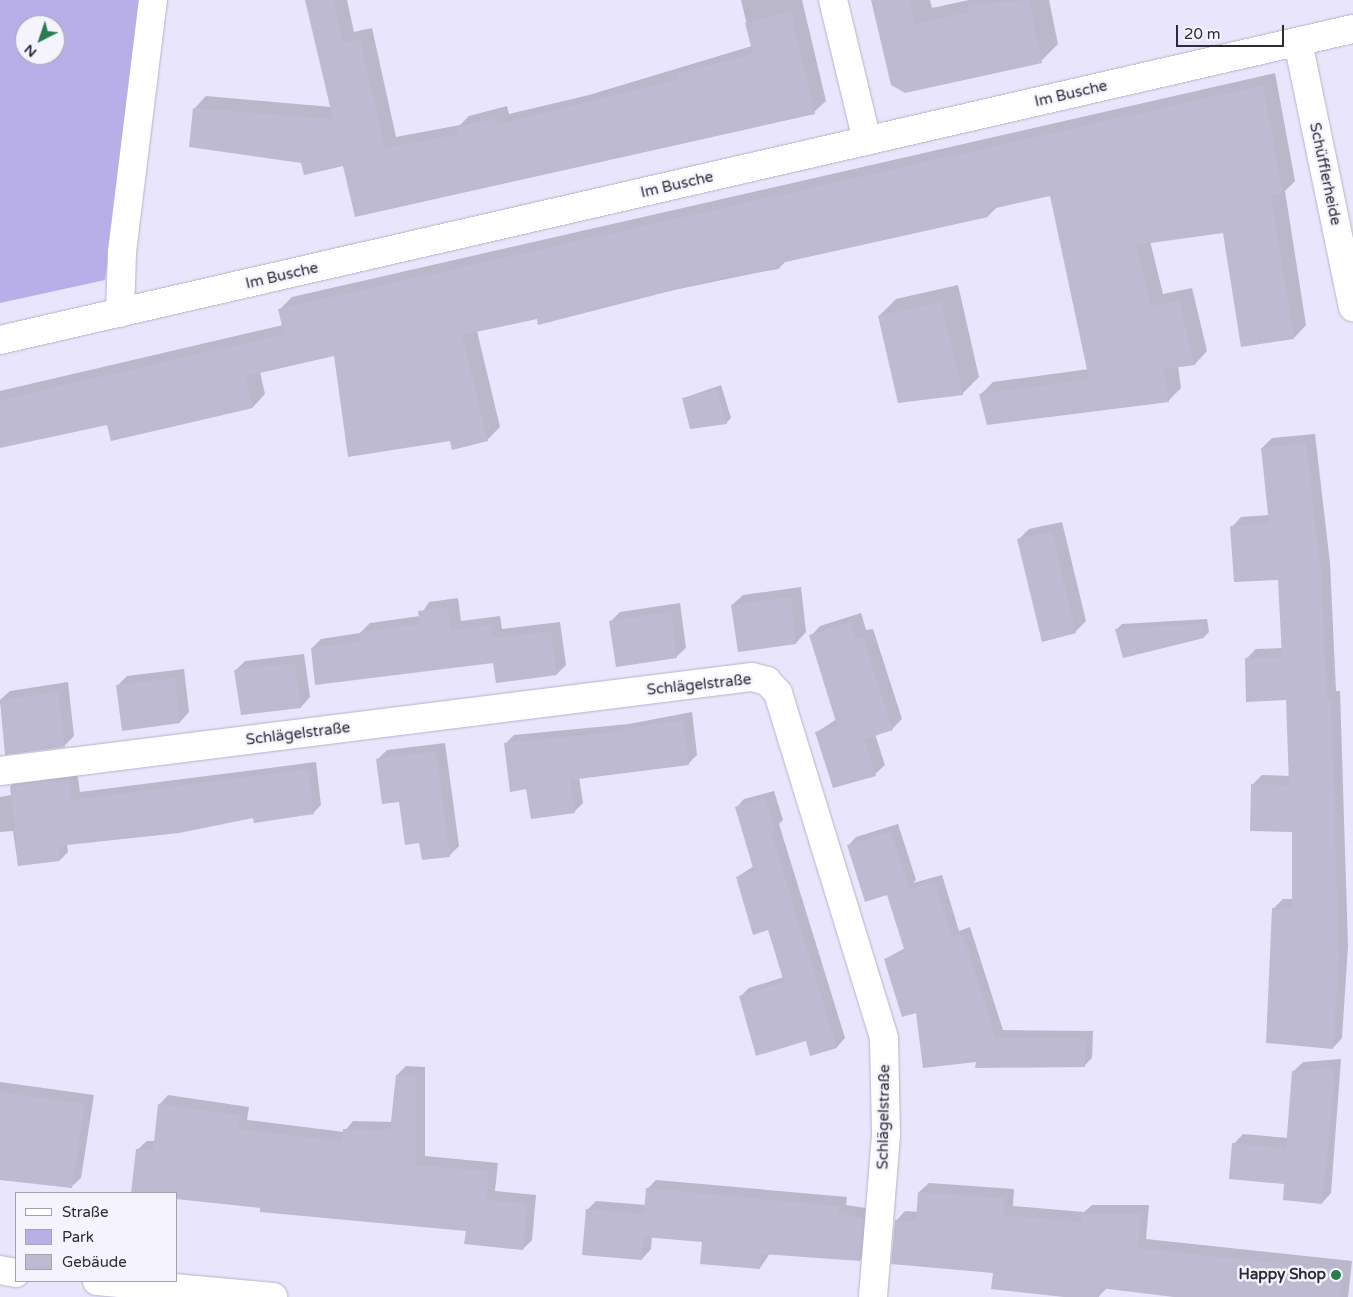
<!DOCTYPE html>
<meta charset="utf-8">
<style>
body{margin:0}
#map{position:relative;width:1353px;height:1297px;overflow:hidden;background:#e8e5fc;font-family:"Varela Round",sans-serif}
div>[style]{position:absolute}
.green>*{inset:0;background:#b8afe8}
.shadow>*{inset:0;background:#0003}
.building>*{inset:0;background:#bdbad1}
.roads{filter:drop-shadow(0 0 1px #b6b3ca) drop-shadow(0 0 1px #b6b3ca)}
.minor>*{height:28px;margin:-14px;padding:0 14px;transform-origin:14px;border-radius:14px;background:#fff}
.dots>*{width:14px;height:14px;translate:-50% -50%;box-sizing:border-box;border:2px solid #f5f4fe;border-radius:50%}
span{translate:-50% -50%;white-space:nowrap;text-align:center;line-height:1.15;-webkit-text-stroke:5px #f5f4fe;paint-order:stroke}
.street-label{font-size:15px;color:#2d2b34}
.poi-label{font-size:15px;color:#2d2b34;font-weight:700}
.right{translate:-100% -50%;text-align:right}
.legend{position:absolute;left:15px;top:1192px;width:162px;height:90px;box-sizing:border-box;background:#f5f4fe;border:1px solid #a5a4ad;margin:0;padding:6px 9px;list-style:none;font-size:15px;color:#2d2b34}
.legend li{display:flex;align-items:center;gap:10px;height:25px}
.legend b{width:25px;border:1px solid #a5a4ad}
.north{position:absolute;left:15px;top:15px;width:50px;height:50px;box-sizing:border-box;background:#f5f4fe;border:1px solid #a5a4ad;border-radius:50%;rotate:221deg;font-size:14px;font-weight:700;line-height:20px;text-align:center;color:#2d2b34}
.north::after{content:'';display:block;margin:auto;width:18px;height:22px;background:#297c4e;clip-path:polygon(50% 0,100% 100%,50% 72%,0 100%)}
.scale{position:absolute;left:1176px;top:25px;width:108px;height:22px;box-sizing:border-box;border:2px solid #2d2b34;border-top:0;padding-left:6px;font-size:15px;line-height:18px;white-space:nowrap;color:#2d2b34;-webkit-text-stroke:4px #f5f4fe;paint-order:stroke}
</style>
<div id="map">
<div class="green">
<div style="clip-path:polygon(evenodd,0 0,147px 0,105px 280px,0 303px,0 0,25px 25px,55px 25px,55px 55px,25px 55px,25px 25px)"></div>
</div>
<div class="shadow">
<div style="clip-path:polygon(306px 0,347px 0,354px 32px,372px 28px,396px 137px,460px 125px,469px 116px,507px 106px,509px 114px,589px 95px,752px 46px,741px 0,802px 0,826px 101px,814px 112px,344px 165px,302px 162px,195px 108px,206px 96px,331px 107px)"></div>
<div style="clip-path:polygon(872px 0,930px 0,932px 8px,969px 0,1049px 0,1058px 44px,1041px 61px,906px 92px)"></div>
<div style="clip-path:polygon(1275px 73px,1295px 181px,1285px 191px,1306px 325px,1294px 338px,1224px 232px,1150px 241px,1163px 294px,1192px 288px,1207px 351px,1195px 364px,1178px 366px,1181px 388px,1169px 400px,981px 394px,993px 382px,1089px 369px,1051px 194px,997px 207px,988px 216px,786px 261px,779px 268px,477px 331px,500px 427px,487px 440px,451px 439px,335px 355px,260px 372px,265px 394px,253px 407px,112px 439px,108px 424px,0 447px,0 391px,283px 325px,279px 310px,292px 297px)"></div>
<div style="clip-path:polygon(958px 285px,979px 377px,962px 394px,879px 316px,896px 299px)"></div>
<div style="clip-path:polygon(721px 385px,731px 418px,726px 423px,684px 398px)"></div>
<div style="clip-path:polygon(1315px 434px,1330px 563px,1336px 691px,1340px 691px,1348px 946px,1342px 1038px,1333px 1048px,1273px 909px,1283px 899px,1293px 899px,1293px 831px,1252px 785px,1262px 775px,1290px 776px,1288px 699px,1246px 659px,1256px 649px,1283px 648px,1279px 578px,1232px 527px,1241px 517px,1269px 515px,1262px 448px,1272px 438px)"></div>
<div style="clip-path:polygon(1062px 522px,1086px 621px,1075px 632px,1018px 540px,1029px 529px)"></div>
<div style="clip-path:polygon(801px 587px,806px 632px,796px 643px,732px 605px,743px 595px)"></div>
<div style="clip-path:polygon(458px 598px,461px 621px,500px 616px,502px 629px,560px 622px,566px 665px,557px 674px,494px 661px,312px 648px,321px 639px,360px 633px,370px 623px,420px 616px,429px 602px)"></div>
<div style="clip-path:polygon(680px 603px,686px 648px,676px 657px,611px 621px,620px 612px)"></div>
<div style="clip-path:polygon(861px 613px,866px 630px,873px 629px,902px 719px,892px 729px,875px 734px,885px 765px,875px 774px,817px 732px,837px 719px,811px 636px,820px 626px)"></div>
<div style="clip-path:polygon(1207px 619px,1209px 632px,1204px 637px,1117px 629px,1122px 624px)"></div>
<div style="clip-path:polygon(304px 654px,310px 697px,301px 707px,235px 671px,245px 661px)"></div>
<div style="clip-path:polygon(184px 669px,189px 712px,180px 722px,123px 729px,117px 686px,127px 676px)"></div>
<div style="clip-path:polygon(68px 682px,74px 736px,64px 746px,6px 753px,0 700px,10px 691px)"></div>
<div style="clip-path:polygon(692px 712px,697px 755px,689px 763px,579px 777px,583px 803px,574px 812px,527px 788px,505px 744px,514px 735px,629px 724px)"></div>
<div style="clip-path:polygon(445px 743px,459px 846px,450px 855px,421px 842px,378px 759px,387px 750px)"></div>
<div style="clip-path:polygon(316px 762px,321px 805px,313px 813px,254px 817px,67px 844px,68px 852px,60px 860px,18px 865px,13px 831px,0 832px,0 797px,11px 795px,11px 786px,19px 778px,77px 771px,80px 792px)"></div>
<div style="clip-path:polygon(774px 791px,783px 820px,779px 824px,845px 1038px,837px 1047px,811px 1054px,807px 1039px,741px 996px,749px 988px,784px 977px,768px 929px,737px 877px,754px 866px,736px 808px,744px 799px)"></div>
<div style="clip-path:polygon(898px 824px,916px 880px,913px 883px,942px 875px,959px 931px,970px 927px,1003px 1030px,1093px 1031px,1092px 1058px,1084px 1066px,977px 1061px,917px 1011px,885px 959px,905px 948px,888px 894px,849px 845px,856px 837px)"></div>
<div style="clip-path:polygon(1341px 1059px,1331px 1193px,1322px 1203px,1234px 1144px,1243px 1134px,1288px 1138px,1293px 1072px,1303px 1062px)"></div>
<div style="clip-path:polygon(406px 1066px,425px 1067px,425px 1156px,498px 1163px,495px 1191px,536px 1195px,532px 1240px,523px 1249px,467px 1230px,176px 1193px,132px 1193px,137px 1150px,147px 1141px,155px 1141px,159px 1105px,168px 1095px,249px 1107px,247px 1120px,344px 1132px,353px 1121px,393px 1122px,397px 1075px)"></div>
<div style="clip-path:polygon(0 1082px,94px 1095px,81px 1178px,71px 1187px,0 1179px)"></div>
<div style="clip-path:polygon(656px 1180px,847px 1197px,846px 1205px,872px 1209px,869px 1251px,860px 1260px,770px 1253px,760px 1268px,704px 1241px,652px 1237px,651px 1249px,642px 1259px,587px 1210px,596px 1201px,646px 1205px,647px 1189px)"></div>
<div style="clip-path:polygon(929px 1183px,1014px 1189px,1013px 1206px,1084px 1212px,1092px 1205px,1149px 1205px,1146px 1239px,1352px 1261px,1348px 1297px,1191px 1297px,1107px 1288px,1099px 1296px,994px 1272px,896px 1221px,905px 1211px,918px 1212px,919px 1192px)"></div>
</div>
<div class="building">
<div style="clip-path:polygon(305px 0,333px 0,343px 43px,360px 39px,385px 148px,458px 134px,456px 127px,496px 118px,497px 125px,678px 79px,676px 73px,753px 54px,745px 23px,791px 12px,815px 114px,355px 217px,343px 166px,304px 175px,301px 163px,189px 147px,193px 108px,333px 119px)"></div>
<div style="clip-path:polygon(871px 0,909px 0,915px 24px,969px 12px,968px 5px,1029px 0,1042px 63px,905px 93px,891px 85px)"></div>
<div style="clip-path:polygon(1263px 85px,1283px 194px,1271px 196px,1294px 339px,1241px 347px,1223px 233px,1136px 245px,1151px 306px,1179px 300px,1195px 365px,1164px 369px,1169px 402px,987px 425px,979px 394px,1089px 379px,1050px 196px,987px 210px,988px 217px,781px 263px,779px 269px,717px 279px,538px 325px,537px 319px,462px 335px,488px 441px,452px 450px,450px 441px,348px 457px,334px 356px,246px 376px,253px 408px,111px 441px,107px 425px,0 448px,0 400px,284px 334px,278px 309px)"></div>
<div style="clip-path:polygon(941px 301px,963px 395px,898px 403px,878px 316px)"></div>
<div style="clip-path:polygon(716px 390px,727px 424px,690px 429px,682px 398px)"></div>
<div style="clip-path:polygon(1306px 443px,1321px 573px,1327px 700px,1331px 700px,1339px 957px,1333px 1049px,1266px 1043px,1272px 908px,1292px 909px,1292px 832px,1250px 831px,1251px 784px,1289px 785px,1286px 700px,1246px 702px,1245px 658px,1282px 657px,1278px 580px,1234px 582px,1230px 526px,1269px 523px,1261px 448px)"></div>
<div style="clip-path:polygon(1052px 532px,1076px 633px,1042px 642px,1017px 539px)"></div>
<div style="clip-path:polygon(791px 597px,796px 644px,738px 652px,731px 605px)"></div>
<div style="clip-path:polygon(448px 607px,451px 630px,491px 625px,493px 638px,551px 631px,557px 675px,496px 683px,493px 663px,315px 685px,311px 648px,361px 641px,360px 632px,420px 624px,418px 611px)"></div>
<div style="clip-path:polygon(671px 612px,677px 658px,616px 667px,609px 621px)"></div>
<div style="clip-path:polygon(851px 622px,856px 639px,863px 638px,893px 730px,864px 739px,876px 776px,833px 788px,815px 732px,837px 725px,809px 635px)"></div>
<div style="clip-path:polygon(1202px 624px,1204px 638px,1123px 658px,1115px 629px)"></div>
<div style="clip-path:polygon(295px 663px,301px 708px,241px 715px,234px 670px)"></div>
<div style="clip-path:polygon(175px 678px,180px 723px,122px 731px,116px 685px)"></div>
<div style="clip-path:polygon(58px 692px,65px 747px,5px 755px,0 700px)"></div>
<div style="clip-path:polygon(683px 720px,689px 765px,570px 780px,575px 813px,531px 819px,526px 789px,510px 792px,504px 743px,623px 731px,623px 728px)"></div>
<div style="clip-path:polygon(436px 751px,450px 857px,422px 860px,419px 843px,405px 845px,399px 802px,382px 804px,376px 759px)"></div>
<div style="clip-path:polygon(308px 769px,314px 814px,254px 823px,253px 818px,179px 833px,58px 846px,60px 861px,18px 866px,10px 786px,69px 778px,72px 800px)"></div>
<div style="clip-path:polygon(765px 798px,775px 830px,771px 831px,837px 1048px,810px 1056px,806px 1041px,756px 1056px,739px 996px,784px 982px,768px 930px,753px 935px,736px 877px,754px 871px,735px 807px)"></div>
<div style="clip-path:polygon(891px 831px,909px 888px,896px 892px,935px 882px,952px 937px,963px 934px,996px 1038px,1086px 1039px,1085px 1067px,975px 1068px,976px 1062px,923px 1068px,916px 1013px,902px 1017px,884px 959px,905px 952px,887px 895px,865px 902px,847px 845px)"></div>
<div style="clip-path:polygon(1332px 1068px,1334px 1084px,1322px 1204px,1283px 1200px,1284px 1184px,1229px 1179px,1232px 1143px,1286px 1148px,1292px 1071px)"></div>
<div style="clip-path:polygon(396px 1075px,416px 1076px,416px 1165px,489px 1171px,487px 1200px,527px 1204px,523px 1250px,464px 1244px,466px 1231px,260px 1212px,260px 1208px,176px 1199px,176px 1193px,131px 1193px,136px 1149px,153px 1151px,158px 1104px,240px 1115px,239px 1129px,342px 1141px,343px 1129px,390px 1131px)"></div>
<div style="clip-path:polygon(0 1092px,85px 1104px,72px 1188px,0 1180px)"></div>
<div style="clip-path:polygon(646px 1188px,838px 1206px,837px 1214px,864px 1218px,860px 1261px,762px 1254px,760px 1269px,700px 1264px,702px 1242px,644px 1237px,642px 1260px,582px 1255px,586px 1209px,644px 1214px)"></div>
<div style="clip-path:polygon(918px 1192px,1005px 1198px,1004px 1215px,1081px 1222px,1081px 1214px,1141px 1214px,1138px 1248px,1343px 1270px,1340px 1297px,1174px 1297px,1100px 1288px,1099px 1297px,1064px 1297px,991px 1289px,993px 1273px,891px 1264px,895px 1220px,916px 1222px)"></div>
</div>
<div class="roads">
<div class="minor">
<div style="left:833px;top:0;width:145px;rotate:76.4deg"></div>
<div style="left:1298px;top:42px;width:271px;rotate:78.3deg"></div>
<div style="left:120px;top:313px;width:61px;rotate:-88.1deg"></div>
<div style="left:122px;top:252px;width:254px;rotate:-83deg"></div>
<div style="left:0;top:340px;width:1388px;rotate:-12.95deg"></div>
<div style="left:0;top:771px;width:758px;rotate:-7.13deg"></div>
<div style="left:752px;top:677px;width:16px;rotate:15deg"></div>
<div style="left:767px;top:681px;width:16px;rotate:47deg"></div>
<div style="left:778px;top:693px;width:361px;rotate:72.9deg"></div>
<div style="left:884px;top:1038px;width:97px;rotate:88.8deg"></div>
<div style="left:886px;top:1135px;width:163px;rotate:94.6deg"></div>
<div style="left:0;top:1270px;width:16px;rotate:11deg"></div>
<div style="left:97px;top:1281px;width:177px;rotate:5.2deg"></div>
</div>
</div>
<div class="dots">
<div style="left:1336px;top:1275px;background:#297c4e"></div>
</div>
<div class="street-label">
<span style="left:1071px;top:94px;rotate:-13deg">Im Busche</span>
<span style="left:1325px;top:174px;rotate:78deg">Schüfflerheide</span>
<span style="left:677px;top:185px;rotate:-13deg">Im Busche</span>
<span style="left:282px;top:276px;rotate:-13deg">Im Busche</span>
<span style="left:699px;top:685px;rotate:-6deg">Schlägelstraße</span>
<span style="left:298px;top:734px;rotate:-7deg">Schlägelstraße</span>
<span style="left:884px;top:1117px;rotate:-89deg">Schlägelstraße</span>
</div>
<div class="poi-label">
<span class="right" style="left:1326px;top:1275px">Happy Shop</span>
</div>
<ul class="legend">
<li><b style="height:6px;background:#fff"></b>Straße</li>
<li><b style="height:14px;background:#b8afe8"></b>Park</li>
<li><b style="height:14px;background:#bdbad1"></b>Gebäude</li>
</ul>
<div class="north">N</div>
<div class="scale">20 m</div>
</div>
